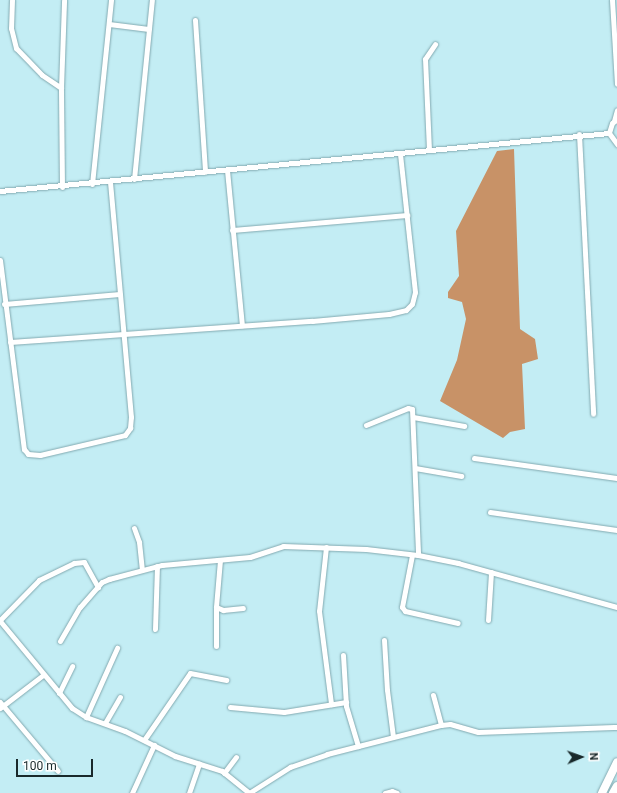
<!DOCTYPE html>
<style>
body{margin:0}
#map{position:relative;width:617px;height:793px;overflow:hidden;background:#c3edf4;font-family:Roboto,sans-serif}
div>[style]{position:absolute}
.forest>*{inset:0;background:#c89267}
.roads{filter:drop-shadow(0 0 1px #82a9b0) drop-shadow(0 0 1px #82a9b0)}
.minor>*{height:5px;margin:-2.5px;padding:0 2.5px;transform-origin:2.5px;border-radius:2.5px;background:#fff}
.primary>*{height:8px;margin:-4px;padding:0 4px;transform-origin:4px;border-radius:4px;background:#fff}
span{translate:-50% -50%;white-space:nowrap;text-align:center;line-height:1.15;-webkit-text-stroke:3.5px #fff;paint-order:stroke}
.north{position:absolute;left:561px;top:737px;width:40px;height:40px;-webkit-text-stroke:3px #fff;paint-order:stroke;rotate:88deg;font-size:11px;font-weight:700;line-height:16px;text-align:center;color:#19292b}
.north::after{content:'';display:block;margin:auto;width:14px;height:18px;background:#19292b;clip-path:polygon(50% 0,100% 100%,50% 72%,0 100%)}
.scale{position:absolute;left:16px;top:759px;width:77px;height:18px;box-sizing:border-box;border:2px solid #19292b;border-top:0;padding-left:5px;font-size:12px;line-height:14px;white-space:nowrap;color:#19292b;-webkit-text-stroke:3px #fff;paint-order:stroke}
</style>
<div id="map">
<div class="forest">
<div style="clip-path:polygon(514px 149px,520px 329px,535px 339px,538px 359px,522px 364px,525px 429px,510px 432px,503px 438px,440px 401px,457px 360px,466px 319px,462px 302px,448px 298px,448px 292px,459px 276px,456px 231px,497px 151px)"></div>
</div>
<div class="roads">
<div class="minor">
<div style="left:12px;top:0;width:28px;rotate:92deg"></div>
<div style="left:11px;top:28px;width:21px;rotate:76deg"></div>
<div style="left:16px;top:48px;width:37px;rotate:46deg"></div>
<div style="left:42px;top:75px;width:23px;rotate:34deg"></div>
<div style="left:612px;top:0;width:84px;rotate:86.6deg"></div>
<div style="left:195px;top:20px;width:152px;rotate:86.2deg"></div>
<div style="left:109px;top:24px;width:40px;rotate:7.1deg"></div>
<div style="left:617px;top:119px;width:6px;rotate:141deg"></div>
<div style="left:612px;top:123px;width:10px;rotate:107deg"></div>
<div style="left:609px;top:133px;width:14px;rotate:54deg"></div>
<div style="left:614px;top:121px;width:11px;rotate:-75deg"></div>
<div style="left:579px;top:134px;width:280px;rotate:87.1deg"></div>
<div style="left:429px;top:150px;width:91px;rotate:-92.5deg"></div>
<div style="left:425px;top:59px;width:18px;rotate:-56deg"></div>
<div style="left:227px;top:170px;width:156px;rotate:84.5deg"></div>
<div style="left:134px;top:179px;width:180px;rotate:-84.3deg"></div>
<div style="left:92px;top:184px;width:185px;rotate:-84.1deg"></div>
<div style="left:62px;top:187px;width:99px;rotate:-90.6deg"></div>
<div style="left:61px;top:88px;width:88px;rotate:-88deg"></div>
<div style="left:0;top:191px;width:612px;rotate:-5.44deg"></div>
<div style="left:232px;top:230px;width:176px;rotate:-4.9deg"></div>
<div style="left:0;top:260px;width:191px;rotate:82.8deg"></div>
<div style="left:24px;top:449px;width:6px;rotate:51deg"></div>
<div style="left:28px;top:454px;width:12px;rotate:5deg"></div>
<div style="left:40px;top:455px;width:87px;rotate:-13.2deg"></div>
<div style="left:125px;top:435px;width:9px;rotate:-54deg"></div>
<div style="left:130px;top:428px;width:11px;rotate:-85deg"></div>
<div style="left:131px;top:417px;width:236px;rotate:-95.1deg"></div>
<div style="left:4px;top:304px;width:116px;rotate:-4.9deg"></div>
<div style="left:10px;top:342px;width:303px;rotate:-4deg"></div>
<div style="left:312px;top:321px;width:77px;rotate:-5.2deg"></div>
<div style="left:389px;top:314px;width:17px;rotate:-13deg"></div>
<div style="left:406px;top:310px;width:8px;rotate:-45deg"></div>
<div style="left:412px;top:304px;width:12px;rotate:-76deg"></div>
<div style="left:415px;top:292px;width:139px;rotate:-96.2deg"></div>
<div style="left:413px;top:417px;width:52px;rotate:10deg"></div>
<div style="left:366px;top:425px;width:45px;rotate:-22deg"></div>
<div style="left:408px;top:408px;width:4px;rotate:14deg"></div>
<div style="left:412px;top:409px;width:146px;rotate:87.6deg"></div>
<div style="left:474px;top:458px;width:144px;rotate:8deg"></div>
<div style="left:415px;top:468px;width:47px;rotate:9.9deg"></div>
<div style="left:490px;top:512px;width:128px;rotate:8.1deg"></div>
<div style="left:134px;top:528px;width:15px;rotate:70deg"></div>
<div style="left:139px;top:542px;width:27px;rotate:84deg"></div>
<div style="left:326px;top:547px;width:64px;rotate:96.2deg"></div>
<div style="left:319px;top:611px;width:94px;rotate:82.6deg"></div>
<div style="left:412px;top:555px;width:53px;rotate:100.9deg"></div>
<div style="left:402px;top:607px;width:5px;rotate:53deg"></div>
<div style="left:405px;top:611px;width:54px;rotate:12.8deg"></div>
<div style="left:220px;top:560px;width:47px;rotate:94.9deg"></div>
<div style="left:216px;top:607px;width:8px;rotate:23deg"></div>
<div style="left:223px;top:610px;width:20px;rotate:-6deg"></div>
<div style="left:216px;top:607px;width:39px;rotate:90deg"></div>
<div style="left:0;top:620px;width:56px;rotate:-45.7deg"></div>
<div style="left:39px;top:580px;width:39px;rotate:-26deg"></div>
<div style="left:74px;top:563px;width:10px;rotate:-6deg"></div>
<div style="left:84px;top:562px;width:29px;rotate:61deg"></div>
<div style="left:488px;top:620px;width:48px;rotate:-86.4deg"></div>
<div style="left:0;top:621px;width:113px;rotate:50.4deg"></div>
<div style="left:72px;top:708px;width:17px;rotate:33deg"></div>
<div style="left:86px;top:717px;width:41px;rotate:19.7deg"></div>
<div style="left:125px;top:731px;width:56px;rotate:26.6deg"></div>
<div style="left:175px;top:756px;width:49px;rotate:17.7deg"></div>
<div style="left:222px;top:771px;width:35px;rotate:39deg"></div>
<div style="left:249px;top:793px;width:49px;rotate:-32.4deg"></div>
<div style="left:290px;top:767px;width:39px;rotate:-19deg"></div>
<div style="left:327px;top:754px;width:118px;rotate:-14.3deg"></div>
<div style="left:441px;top:725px;width:9px;rotate:-6deg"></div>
<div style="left:450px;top:724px;width:29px;rotate:16deg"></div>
<div style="left:478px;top:732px;width:139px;rotate:-2.1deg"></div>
<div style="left:155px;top:629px;width:63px;rotate:-88.2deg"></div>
<div style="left:384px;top:640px;width:50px;rotate:86.6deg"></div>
<div style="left:387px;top:690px;width:47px;rotate:82.7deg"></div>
<div style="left:60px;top:641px;width:39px;rotate:-60deg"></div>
<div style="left:80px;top:607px;width:33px;rotate:-49deg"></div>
<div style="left:102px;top:582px;width:8px;rotate:-23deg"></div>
<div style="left:109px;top:579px;width:55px;rotate:-14.8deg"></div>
<div style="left:162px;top:565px;width:88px;rotate:-5.2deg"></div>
<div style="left:250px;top:557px;width:35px;rotate:-18deg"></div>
<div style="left:283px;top:546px;width:83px;rotate:2.1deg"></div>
<div style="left:366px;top:549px;width:52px;rotate:6.6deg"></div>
<div style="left:418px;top:555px;width:41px;rotate:11.3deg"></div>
<div style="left:458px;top:563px;width:165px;rotate:15.5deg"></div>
<div style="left:343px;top:655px;width:51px;rotate:86.6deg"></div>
<div style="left:346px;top:706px;width:42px;rotate:73.3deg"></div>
<div style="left:59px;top:693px;width:30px;rotate:-64deg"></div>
<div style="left:433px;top:695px;width:31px;rotate:75deg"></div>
<div style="left:0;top:702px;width:90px;rotate:50deg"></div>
<div style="left:230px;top:707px;width:54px;rotate:5.3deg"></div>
<div style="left:284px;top:712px;width:63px;rotate:-9.2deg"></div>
<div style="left:0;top:708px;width:54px;rotate:-37.5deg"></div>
<div style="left:86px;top:717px;width:76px;rotate:-65.8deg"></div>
<div style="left:105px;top:723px;width:30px;rotate:-60deg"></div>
<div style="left:144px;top:740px;width:81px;rotate:-55.5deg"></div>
<div style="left:190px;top:673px;width:37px;rotate:11deg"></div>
<div style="left:224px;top:773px;width:20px;rotate:-53deg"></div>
<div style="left:132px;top:793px;width:53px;rotate:-65.4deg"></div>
<div style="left:189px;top:793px;width:31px;rotate:-71deg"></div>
<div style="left:385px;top:793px;width:7px;rotate:-16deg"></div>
<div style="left:392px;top:791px;width:5px;rotate:22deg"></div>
</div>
<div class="primary">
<div style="left:602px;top:793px;width:34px;rotate:-64deg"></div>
<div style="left:613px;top:793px;width:8px;rotate:-60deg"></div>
</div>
</div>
<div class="north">N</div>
<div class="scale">100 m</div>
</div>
